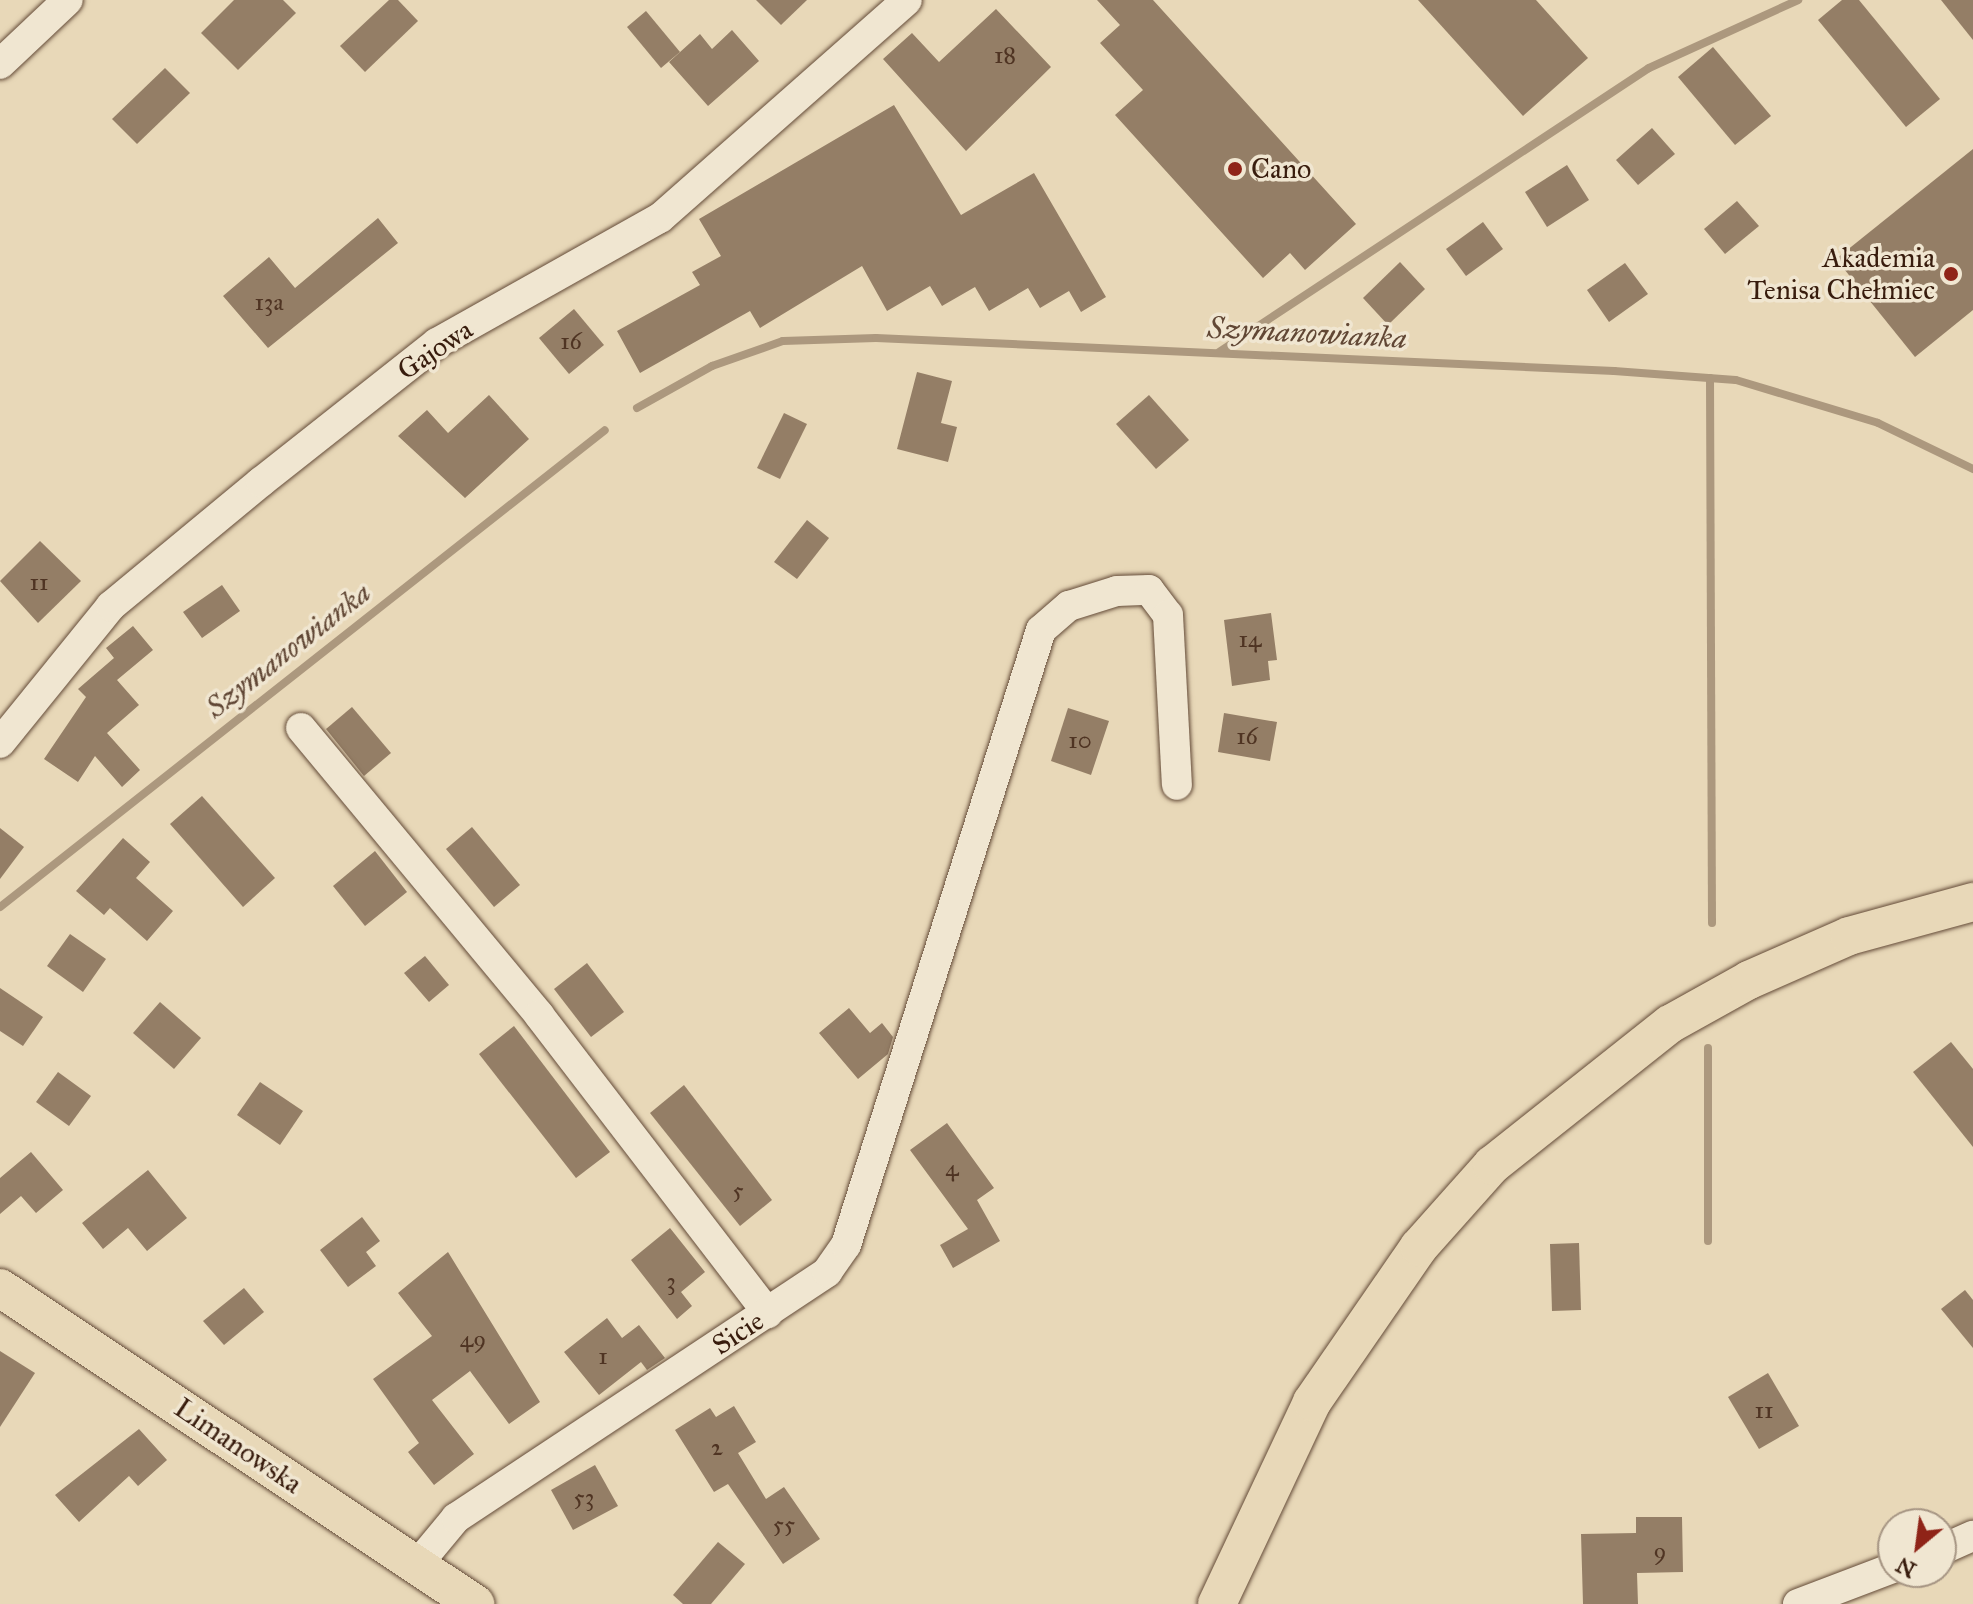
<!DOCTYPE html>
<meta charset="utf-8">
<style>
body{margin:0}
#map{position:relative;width:1973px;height:1604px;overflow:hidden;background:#e8d8b8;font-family:"IM FELL Great Primer",serif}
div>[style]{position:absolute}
.stream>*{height:8px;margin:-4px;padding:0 4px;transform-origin:4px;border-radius:4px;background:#ac987e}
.building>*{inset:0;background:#947e66}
.roads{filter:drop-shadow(0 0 2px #644b38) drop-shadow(0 0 2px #644b38)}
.minor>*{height:30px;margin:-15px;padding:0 15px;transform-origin:15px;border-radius:15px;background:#f0e6d1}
.major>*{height:38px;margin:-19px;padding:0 19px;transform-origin:19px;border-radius:19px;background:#e8d8b8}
.dots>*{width:22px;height:22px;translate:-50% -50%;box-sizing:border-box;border:4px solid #f0e6d1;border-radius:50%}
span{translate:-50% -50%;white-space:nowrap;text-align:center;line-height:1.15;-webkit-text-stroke:7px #f0e6d1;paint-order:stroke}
.number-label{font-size:24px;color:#4f3423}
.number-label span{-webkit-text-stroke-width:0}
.poi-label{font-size:28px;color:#381c0d}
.left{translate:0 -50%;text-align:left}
.right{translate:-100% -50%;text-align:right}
.street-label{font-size:28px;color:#381c0d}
.water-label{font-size:30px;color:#614735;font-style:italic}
.north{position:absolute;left:1877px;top:1508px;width:80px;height:80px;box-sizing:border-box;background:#f0e6d1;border:2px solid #a69583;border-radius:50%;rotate:209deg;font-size:22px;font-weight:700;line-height:32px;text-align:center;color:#381c0d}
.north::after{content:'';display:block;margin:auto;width:28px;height:36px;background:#8f2418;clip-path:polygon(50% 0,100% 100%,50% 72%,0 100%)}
</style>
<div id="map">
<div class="stream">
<div style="left:1219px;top:352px;width:515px;rotate:-33.44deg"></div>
<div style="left:1649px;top:68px;width:164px;rotate:-24.5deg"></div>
<div style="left:1710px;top:378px;width:545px;rotate:89.79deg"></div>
<div style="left:637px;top:408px;width:86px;rotate:-29.2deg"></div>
<div style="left:712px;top:366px;width:75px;rotate:-19.4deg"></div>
<div style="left:783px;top:341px;width:93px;rotate:-1.8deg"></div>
<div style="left:876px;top:338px;width:739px;rotate:2.56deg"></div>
<div style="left:1614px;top:371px;width:122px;rotate:4.2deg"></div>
<div style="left:1736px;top:380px;width:148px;rotate:16.8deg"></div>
<div style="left:1878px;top:423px;width:106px;rotate:25.8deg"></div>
<div style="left:0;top:907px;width:770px;rotate:-38.25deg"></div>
<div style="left:1708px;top:1241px;width:193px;rotate:-90deg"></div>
</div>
<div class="building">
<div style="clip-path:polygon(234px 0,283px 0,296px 13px,238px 70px,201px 33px)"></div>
<div style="clip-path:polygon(389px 0,398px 0,418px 21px,365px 72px,340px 46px)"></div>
<div style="clip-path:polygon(756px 0,807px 0,781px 25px)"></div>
<div style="clip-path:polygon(1097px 0,1153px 0,1356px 224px,1305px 270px,1290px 253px,1263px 278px,1115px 115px,1143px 90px,1100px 43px,1120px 25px)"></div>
<div style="clip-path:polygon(1418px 0,1536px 0,1588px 58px,1523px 116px)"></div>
<div style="clip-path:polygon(1842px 0,1859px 0,1940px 99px,1906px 127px,1818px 20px)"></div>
<div style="clip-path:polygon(1941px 0,1973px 0,1973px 40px)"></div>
<div style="clip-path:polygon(996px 9px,1051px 67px,966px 151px,883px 59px,912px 33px,939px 62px)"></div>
<div style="clip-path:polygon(646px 11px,680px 52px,661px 68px,627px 27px)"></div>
<div style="clip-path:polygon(732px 30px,759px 61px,708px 106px,669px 62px,700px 34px,712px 49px)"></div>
<div style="clip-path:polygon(1713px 47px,1771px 116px,1735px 145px,1678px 77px)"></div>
<div style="clip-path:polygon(165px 68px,190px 93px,137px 144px,112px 119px)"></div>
<div style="clip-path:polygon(894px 105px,961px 215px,1034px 173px,1106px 297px,1081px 312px,1069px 291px,1040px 308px,1028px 288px,989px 311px,975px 287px,942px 306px,930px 286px,887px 311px,862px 266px,760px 328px,750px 311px,640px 373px,617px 331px,700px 285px,692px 272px,721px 256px,699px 219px)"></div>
<div style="clip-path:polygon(1652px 128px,1675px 154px,1638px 185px,1616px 160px)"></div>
<div style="clip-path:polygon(1973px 149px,1973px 310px,1915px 357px,1836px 259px)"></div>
<div style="clip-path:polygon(1567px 165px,1589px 200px,1547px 227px,1525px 192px)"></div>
<div style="clip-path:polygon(1737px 201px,1759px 226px,1725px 254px,1704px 229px)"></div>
<div style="clip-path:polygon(378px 218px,398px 243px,268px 348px,223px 296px,269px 257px,295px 288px)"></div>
<div style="clip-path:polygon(1483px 222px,1503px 249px,1466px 276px,1446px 249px)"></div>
<div style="clip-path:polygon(1400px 262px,1425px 289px,1388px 325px,1363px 298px)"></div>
<div style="clip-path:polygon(1625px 263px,1648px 294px,1609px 322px,1587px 290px)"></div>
<div style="clip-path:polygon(574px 309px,604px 345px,569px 374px,539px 338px)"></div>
<div style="clip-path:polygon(917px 372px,952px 381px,941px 423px,957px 427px,948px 462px,897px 449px)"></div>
<div style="clip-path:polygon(489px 395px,529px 439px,465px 498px,398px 436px,427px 410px,448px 433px)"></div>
<div style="clip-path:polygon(1149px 395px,1189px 440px,1156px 469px,1116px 424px)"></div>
<div style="clip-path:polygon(784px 413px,807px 424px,780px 479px,757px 468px)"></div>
<div style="clip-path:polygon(807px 520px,829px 538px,797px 579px,774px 562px)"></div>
<div style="clip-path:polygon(40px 541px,81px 581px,38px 623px,0 581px)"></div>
<div style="clip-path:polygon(222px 585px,240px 611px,202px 638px,183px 612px)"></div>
<div style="clip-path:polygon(1271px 613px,1277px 660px,1268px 661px,1270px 680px,1232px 686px,1224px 620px)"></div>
<div style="clip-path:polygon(133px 626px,153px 650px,117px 680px,139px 705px,107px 733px,140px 770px,122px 787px,95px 756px,78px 782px,44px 759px,86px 697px,78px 689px,114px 658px,106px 648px)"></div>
<div style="clip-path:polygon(352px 707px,391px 753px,364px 776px,326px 729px)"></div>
<div style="clip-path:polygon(1068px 708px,1109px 721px,1091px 775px,1051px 761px)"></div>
<div style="clip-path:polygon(1224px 713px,1277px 722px,1270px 761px,1218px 752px)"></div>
<div style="clip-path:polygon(202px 796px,275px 878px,243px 907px,170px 824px)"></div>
<div style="clip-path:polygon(472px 827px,520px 885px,494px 907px,446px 849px)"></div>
<div style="clip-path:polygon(0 828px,24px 847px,0 879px)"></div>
<div style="clip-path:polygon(123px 838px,150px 862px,136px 878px,173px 911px,147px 941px,110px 908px,104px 915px,76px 891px)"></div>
<div style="clip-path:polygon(375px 851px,407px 892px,365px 926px,333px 886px)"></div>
<div style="clip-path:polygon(70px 934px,106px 959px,83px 992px,47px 966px)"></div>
<div style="clip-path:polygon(425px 956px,449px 985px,429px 1002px,404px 973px)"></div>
<div style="clip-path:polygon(587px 963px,624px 1012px,591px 1037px,554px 989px)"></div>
<div style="clip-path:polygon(0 988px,43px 1017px,23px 1046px,0 1031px)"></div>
<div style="clip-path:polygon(160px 1002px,201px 1038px,174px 1069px,133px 1033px)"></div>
<div style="clip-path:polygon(849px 1008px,870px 1033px,882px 1023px,893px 1037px,888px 1054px,858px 1079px,819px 1033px)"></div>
<div style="clip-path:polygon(514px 1026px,610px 1152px,576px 1178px,479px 1054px)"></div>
<div style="clip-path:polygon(1951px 1042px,1973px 1069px,1973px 1147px,1913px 1072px)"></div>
<div style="clip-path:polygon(58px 1072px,91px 1096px,69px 1126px,36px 1102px)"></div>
<div style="clip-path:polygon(260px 1082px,303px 1111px,280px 1145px,237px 1115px)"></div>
<div style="clip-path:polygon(684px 1085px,772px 1200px,740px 1226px,650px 1113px)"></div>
<div style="clip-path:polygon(947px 1123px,994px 1188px,977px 1200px,1000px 1241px,953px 1268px,940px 1245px,968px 1229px,910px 1150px)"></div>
<div style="clip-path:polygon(31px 1152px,63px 1190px,36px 1213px,21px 1196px,0 1214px,0 1178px)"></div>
<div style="clip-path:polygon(148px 1170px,187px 1218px,147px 1251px,128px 1228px,103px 1249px,82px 1223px)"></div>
<div style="clip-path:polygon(362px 1217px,380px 1241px,366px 1252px,376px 1266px,348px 1287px,320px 1250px)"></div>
<div style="clip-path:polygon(670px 1228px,705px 1272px,681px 1292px,692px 1306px,677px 1319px,631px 1260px)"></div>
<div style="clip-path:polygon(1579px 1243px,1581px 1310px,1552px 1311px,1550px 1244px)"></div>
<div style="clip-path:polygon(448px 1252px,540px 1402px,509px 1424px,470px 1371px,432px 1400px,474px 1454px,434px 1485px,408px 1452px,419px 1443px,373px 1379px,432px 1336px,398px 1293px)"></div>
<div style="clip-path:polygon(244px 1288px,264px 1312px,224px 1345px,203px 1321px)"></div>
<div style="clip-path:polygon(1965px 1290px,1973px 1300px,1973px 1348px,1941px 1309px)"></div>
<div style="clip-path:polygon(607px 1318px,622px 1338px,639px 1325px,665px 1358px,647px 1370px,641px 1362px,599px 1395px,564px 1352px)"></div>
<div style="clip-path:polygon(0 1351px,35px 1373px,0 1427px)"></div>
<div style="clip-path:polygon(1768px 1373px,1799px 1426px,1759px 1449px,1728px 1397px)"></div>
<div style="clip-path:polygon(734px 1406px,756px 1442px,738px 1453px,766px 1499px,784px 1487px,820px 1539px,783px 1564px,728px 1484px,714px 1492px,675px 1430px,710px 1408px,716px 1417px)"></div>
<div style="clip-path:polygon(139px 1429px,167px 1460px,138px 1486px,129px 1476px,79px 1522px,55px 1495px)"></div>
<div style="clip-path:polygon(595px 1465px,618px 1506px,573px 1530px,551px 1490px)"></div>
<div style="clip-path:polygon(1636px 1517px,1682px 1517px,1683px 1572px,1637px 1573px,1638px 1604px,1583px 1604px,1581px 1534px,1636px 1533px)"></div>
<div style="clip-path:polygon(718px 1542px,745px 1564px,711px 1604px,683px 1604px,673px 1595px)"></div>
</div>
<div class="roads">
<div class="minor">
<div style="left:0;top:64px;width:93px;rotate:-43.3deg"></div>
<div style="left:301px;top:728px;width:373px;rotate:50.3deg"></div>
<div style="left:539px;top:1015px;width:376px;rotate:52.5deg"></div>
<div style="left:0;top:743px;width:176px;rotate:-51deg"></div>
<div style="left:111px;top:606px;width:195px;rotate:-39.6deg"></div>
<div style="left:261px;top:482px;width:224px;rotate:-38.3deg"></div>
<div style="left:437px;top:343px;width:256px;rotate:-29.3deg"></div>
<div style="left:660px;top:218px;width:329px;rotate:-41.4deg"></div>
<div style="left:1941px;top:1550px;width:35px;rotate:-24deg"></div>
<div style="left:417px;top:1565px;width:61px;rotate:-50.3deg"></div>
<div style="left:456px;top:1518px;width:445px;rotate:-33.5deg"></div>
<div style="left:827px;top:1272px;width:33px;rotate:-55deg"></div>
<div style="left:846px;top:1245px;width:645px;rotate:-72.41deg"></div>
<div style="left:1041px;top:630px;width:37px;rotate:-41deg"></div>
<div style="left:1069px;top:606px;width:50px;rotate:-17.4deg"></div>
<div style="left:1117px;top:591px;width:32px;rotate:-2deg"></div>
<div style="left:1149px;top:590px;width:31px;rotate:53deg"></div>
<div style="left:1168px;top:615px;width:170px;rotate:87deg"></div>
<div style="left:1798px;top:1604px;width:102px;rotate:-20.8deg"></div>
</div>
<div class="major">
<div style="left:0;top:1288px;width:571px;rotate:33.63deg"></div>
<div style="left:1217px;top:1604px;width:223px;rotate:-64.8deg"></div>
<div style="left:1312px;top:1402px;width:188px;rotate:-55.4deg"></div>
<div style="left:1419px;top:1247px;width:110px;rotate:-48.3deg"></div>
<div style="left:1492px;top:1165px;width:227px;rotate:-38.4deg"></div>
<div style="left:1670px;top:1024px;width:90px;rotate:-29.1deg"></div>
<div style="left:1749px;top:980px;width:109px;rotate:-23.7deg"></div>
<div style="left:1849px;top:936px;width:129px;rotate:-15.3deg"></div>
</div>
</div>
<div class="dots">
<div style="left:1235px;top:169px;background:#8f2418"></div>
<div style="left:1951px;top:274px;background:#8f2418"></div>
</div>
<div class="number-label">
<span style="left:1005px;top:56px">18</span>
<span style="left:269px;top:303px">13a</span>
<span style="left:571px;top:342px">16</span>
<span style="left:39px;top:583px">11</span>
<span style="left:1250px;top:640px">14</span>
<span style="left:1247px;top:737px">16</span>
<span style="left:1080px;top:741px">10</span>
<span style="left:952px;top:1169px">4</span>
<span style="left:738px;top:1191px">5</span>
<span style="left:671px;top:1282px">3</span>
<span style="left:473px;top:1340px">49</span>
<span style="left:603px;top:1357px">1</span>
<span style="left:1764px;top:1411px">11</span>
<span style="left:717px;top:1448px">2</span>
<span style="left:584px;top:1498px">53</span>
<span style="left:784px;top:1525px">55</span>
<span style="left:1660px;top:1552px">9</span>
</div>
<div class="poi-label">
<span class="left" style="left:1251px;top:169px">Cano</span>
<span class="right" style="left:1935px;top:274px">Akademia<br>Tenisa Chełmiec</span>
</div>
<div class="street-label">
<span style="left:435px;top:350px;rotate:-34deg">Gajowa</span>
<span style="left:738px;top:1333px;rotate:-33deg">Sicie</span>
<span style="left:238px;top:1446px;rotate:34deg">Limanowska</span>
</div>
<div class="water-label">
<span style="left:1307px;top:333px;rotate:3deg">Szymanowianka</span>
<span style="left:288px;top:650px;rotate:-38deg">Szymanowianka</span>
</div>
<div class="north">N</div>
</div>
